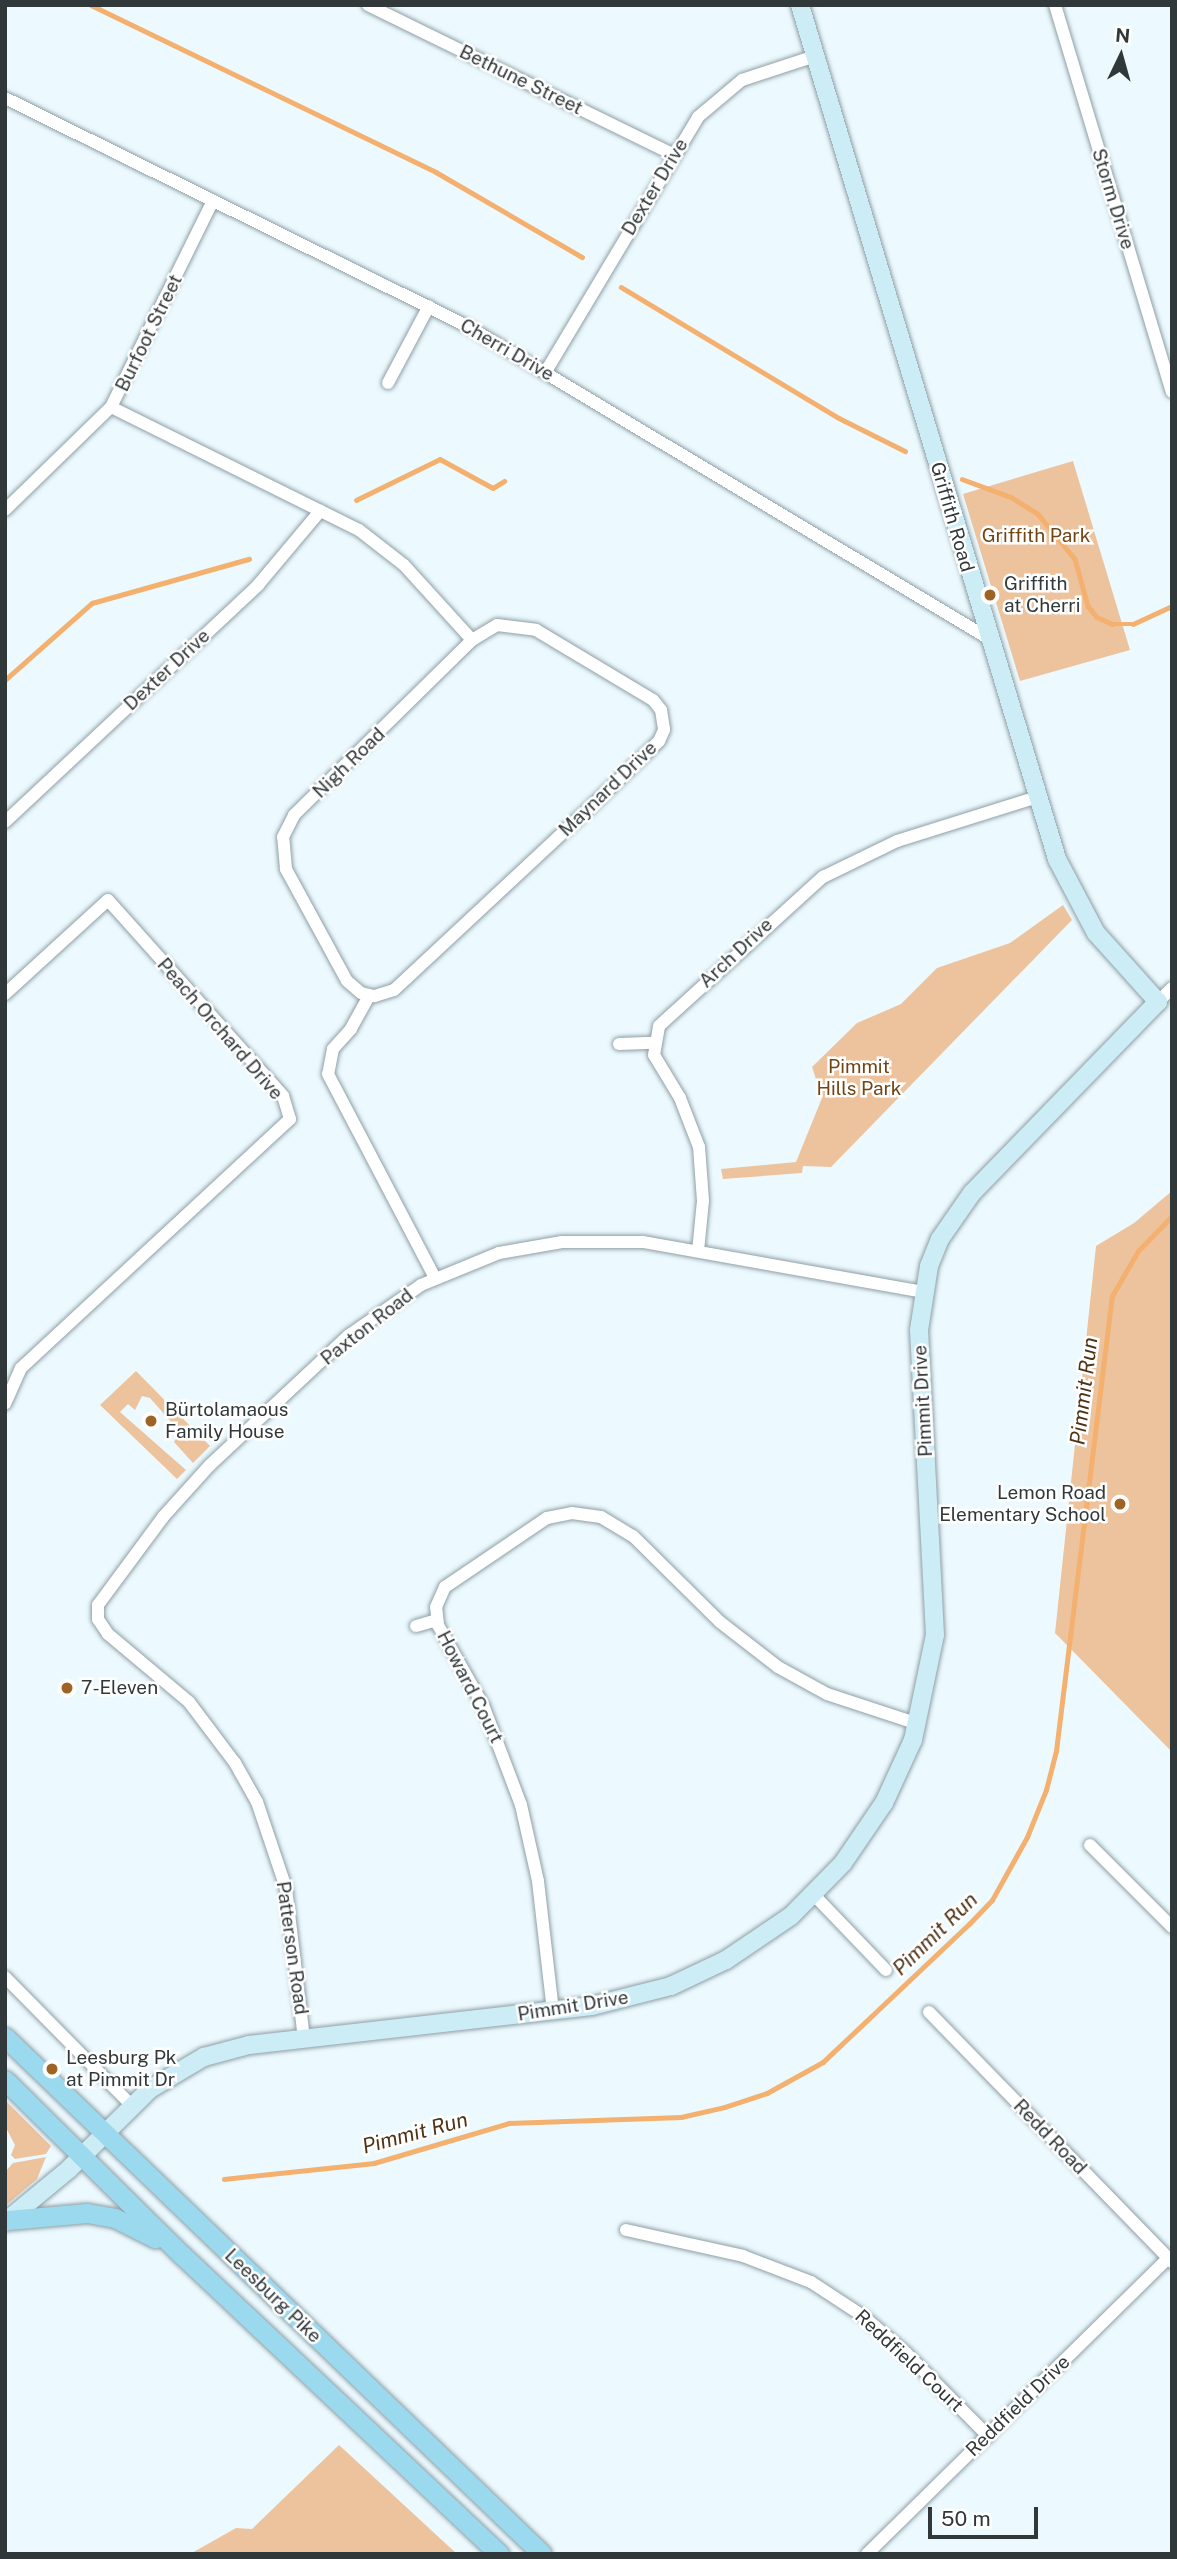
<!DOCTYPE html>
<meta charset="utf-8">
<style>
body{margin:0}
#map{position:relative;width:1177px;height:2559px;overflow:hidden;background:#ecfaff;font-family:"Public Sans",sans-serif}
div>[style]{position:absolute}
.green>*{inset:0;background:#edc39e}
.stream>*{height:4.5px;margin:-2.25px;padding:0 2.25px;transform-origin:2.25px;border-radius:2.25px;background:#f4b06e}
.roads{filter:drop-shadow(0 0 2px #8f9fa5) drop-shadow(0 0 2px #8f9fa5)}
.street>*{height:12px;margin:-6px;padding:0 6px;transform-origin:6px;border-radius:6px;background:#fff}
.secondary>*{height:18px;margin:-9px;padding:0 9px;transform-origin:9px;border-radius:9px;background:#ccecf6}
.primary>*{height:19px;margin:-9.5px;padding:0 9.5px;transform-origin:9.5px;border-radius:9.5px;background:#9ad9ee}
.dots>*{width:19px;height:19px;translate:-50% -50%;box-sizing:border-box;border:4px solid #fff;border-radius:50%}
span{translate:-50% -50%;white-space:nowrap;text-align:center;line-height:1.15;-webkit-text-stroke:5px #fff;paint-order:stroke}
.street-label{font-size:19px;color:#31383a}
.park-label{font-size:19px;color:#714513}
.poi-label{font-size:19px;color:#31383a}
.left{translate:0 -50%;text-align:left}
.right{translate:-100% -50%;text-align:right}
.water-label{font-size:21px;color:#4f3317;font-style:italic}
.frame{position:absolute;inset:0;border:7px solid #31383a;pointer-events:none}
.north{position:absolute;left:1086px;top:21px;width:70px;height:70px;-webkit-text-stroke:5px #fff;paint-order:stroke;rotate:5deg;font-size:19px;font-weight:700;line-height:28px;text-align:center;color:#31383a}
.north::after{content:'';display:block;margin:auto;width:24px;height:32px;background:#31383a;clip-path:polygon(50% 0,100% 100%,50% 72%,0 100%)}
.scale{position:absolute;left:928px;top:2507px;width:110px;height:32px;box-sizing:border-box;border:4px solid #31383a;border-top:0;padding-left:9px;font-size:21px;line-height:24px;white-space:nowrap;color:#31383a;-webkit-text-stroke:5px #fff;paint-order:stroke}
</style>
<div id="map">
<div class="green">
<div style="clip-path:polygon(1073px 461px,1130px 650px,1020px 681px,963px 494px)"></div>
<div style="clip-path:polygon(1063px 905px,1072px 920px,831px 1167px,803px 1166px,802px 1173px,723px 1179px,721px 1169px,796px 1162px,822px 1098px,812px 1067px,857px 1023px,901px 1004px,937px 968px,1010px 943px)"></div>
<div style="clip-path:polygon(1172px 1191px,1172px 1752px,1055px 1633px,1096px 1246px,1134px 1223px)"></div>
<div style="clip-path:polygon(136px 1371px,210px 1446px,193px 1463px,174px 1442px,180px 1432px,150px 1398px,142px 1396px,135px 1410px,128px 1404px,120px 1412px,186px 1470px,177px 1479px,100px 1405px)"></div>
<div style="clip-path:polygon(5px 2100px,51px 2146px,46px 2154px,15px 2159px,11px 2155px,15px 2145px,5px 2126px)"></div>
<div style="clip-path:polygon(46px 2157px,37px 2179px,5px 2206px,5px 2172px,13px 2163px)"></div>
<div style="clip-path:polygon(339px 2445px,457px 2554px,190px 2554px,236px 2528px,252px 2529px)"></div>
</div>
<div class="stream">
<div style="left:91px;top:5px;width:383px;rotate:25.8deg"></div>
<div style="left:436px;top:172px;width:169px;rotate:30.2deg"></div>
<div style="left:621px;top:287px;width:254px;rotate:31deg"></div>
<div style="left:839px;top:418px;width:74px;rotate:26.6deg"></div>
<div style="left:962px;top:479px;width:52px;rotate:20.2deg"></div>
<div style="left:1011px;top:497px;width:32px;rotate:32deg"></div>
<div style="left:1038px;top:514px;width:58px;rotate:50.6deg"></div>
<div style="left:1075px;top:559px;width:49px;rotate:74.5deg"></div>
<div style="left:1088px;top:606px;width:14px;rotate:51deg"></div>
<div style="left:1097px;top:617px;width:17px;rotate:24deg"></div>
<div style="left:1113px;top:624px;width:20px"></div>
<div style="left:1133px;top:624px;width:43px;rotate:-24.8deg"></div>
<div style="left:356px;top:500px;width:93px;rotate:-26deg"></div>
<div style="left:440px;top:459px;width:60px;rotate:28.7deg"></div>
<div style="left:493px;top:488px;width:13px;rotate:-32deg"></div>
<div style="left:5px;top:680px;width:116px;rotate:-41.5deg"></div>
<div style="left:92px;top:603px;width:163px;rotate:-15.7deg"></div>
<div style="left:224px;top:2179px;width:151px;rotate:-6.1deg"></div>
<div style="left:374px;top:2163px;width:141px;rotate:-16.5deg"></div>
<div style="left:509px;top:2123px;width:172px;rotate:-2deg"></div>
<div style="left:681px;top:2117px;width:45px;rotate:-12.8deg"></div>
<div style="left:725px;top:2107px;width:44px;rotate:-18.4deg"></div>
<div style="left:767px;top:2093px;width:64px;rotate:-29deg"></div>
<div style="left:823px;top:2062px;width:201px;rotate:-43.4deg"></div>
<div style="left:969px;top:1924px;width:33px;rotate:-46deg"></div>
<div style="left:992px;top:1900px;width:72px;rotate:-60.9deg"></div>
<div style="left:1027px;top:1837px;width:51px;rotate:-68deg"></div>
<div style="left:1046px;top:1790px;width:40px;rotate:-75.6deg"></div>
<div style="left:1056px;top:1751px;width:458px;rotate:-83deg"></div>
<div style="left:1112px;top:1296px;width:52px;rotate:-60deg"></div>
<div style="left:1138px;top:1251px;width:49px;rotate:-45.8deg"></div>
</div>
<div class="roads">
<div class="street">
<div style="left:368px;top:5px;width:341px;rotate:26.1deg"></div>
<div style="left:1055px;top:5px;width:404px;rotate:73.2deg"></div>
<div style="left:5px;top:98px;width:515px;rotate:26.27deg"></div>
<div style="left:467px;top:326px;width:607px;rotate:30.92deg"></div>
<div style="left:545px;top:373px;width:298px;rotate:-59.1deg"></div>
<div style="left:698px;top:117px;width:57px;rotate:-40.1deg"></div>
<div style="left:742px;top:80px;width:77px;rotate:-18.2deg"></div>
<div style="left:388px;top:383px;width:87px;rotate:-62deg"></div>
<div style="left:111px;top:407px;width:277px;rotate:26.4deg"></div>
<div style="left:359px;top:530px;width:57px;rotate:37.9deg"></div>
<div style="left:404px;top:565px;width:101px;rotate:47.8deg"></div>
<div style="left:5px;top:510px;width:148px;rotate:-44.2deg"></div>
<div style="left:111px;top:407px;width:230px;rotate:-63.7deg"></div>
<div style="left:497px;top:625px;width:39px;rotate:7deg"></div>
<div style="left:536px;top:630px;width:136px;rotate:30.9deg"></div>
<div style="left:653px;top:700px;width:13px;rotate:51deg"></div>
<div style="left:661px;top:710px;width:20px;rotate:81deg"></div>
<div style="left:664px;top:730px;width:12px;rotate:114deg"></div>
<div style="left:659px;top:741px;width:83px;rotate:136deg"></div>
<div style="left:599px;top:799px;width:280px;rotate:137deg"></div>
<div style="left:394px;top:990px;width:21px;rotate:163deg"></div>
<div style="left:374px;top:996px;width:13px;rotate:-167deg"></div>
<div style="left:361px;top:993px;width:18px;rotate:-139deg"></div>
<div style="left:347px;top:981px;width:128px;rotate:-118.6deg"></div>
<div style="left:286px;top:869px;width:32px;rotate:-95deg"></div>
<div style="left:283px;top:837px;width:25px;rotate:-63deg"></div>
<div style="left:294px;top:815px;width:250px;rotate:-44.5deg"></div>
<div style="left:472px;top:640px;width:29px;rotate:-31deg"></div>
<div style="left:5px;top:822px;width:347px;rotate:-43.1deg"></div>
<div style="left:258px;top:585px;width:97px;rotate:-50deg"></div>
<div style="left:5px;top:994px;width:139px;rotate:-42.4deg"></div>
<div style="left:108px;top:900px;width:263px;rotate:48.2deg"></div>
<div style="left:283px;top:1096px;width:24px;rotate:73deg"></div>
<div style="left:290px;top:1119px;width:367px;rotate:137.2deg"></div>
<div style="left:21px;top:1368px;width:39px;rotate:114deg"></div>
<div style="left:369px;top:996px;width:38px;rotate:119deg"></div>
<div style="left:351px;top:1029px;width:27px;rotate:132deg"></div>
<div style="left:333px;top:1049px;width:25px;rotate:101deg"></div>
<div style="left:328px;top:1074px;width:230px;rotate:62.3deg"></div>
<div style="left:1158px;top:1002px;width:20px;rotate:-45deg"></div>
<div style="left:619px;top:1044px;width:34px;rotate:-2deg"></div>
<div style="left:698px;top:1251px;width:50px;rotate:-84.3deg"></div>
<div style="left:703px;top:1201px;width:54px;rotate:-94.2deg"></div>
<div style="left:699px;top:1147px;width:53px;rotate:-111.2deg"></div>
<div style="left:680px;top:1098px;width:50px;rotate:-121.2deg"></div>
<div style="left:654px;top:1055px;width:29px;rotate:-80deg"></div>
<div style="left:659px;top:1026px;width:222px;rotate:-42.3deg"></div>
<div style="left:823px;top:877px;width:82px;rotate:-25.9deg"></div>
<div style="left:897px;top:841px;width:147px;rotate:-17.4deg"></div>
<div style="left:416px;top:1626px;width:22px;rotate:-16deg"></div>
<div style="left:1090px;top:1845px;width:116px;rotate:45deg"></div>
<div style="left:814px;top:1895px;width:104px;rotate:46.2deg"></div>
<div style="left:5px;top:1977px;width:181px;rotate:45.4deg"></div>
<div style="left:553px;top:2011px;width:131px;rotate:-96.6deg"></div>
<div style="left:538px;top:1881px;width:78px;rotate:-102.6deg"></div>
<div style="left:521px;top:1805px;width:107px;rotate:-110.8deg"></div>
<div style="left:483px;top:1705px;width:92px;rotate:-119.4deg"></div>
<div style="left:438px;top:1625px;width:18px;rotate:-96deg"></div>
<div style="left:436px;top:1607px;width:22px;rotate:-66deg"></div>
<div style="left:445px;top:1587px;width:123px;rotate:-34.1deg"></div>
<div style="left:547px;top:1518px;width:25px;rotate:-11deg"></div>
<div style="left:572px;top:1513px;width:29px;rotate:8deg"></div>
<div style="left:601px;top:1517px;width:37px;rotate:31deg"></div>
<div style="left:633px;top:1536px;width:122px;rotate:44.7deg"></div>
<div style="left:720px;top:1622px;width:73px;rotate:37.8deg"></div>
<div style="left:778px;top:1667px;width:56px;rotate:28.9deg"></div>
<div style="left:827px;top:1694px;width:96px;rotate:18.2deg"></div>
<div style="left:929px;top:2012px;width:349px;rotate:45.8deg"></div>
<div style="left:304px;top:2039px;width:152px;rotate:-96.8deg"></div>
<div style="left:286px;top:1888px;width:91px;rotate:-108.6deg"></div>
<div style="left:257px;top:1802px;width:45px;rotate:-119.4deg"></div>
<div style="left:235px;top:1763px;width:76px;rotate:-127deg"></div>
<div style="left:189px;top:1702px;width:106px;rotate:-140deg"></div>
<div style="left:108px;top:1634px;width:18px;rotate:-124deg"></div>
<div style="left:98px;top:1619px;width:14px;rotate:-90deg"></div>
<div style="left:98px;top:1605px;width:109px;rotate:-53.5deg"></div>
<div style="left:163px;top:1517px;width:70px;rotate:-47.9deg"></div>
<div style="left:210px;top:1465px;width:189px;rotate:-43.1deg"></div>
<div style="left:348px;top:1336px;width:89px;rotate:-34.9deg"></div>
<div style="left:421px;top:1285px;width:84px;rotate:-22.3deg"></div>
<div style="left:499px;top:1253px;width:64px;rotate:-9.9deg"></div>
<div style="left:562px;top:1242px;width:81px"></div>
<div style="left:643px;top:1242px;width:284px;rotate:10.1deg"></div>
<div style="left:626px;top:2230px;width:120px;rotate:12.5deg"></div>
<div style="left:743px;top:2256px;width:73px;rotate:20.9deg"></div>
<div style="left:811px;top:2282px;width:62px;rotate:33.2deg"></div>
<div style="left:863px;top:2316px;width:57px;rotate:40.7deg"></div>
<div style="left:906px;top:2353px;width:117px;rotate:45.3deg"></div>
<div style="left:867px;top:2554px;width:422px;rotate:-44.5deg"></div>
</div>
<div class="secondary">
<div style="left:5px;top:2222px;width:83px;rotate:-39.6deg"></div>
<div style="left:69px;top:2169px;width:114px;rotate:-44.6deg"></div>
<div style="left:150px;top:2089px;width:63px;rotate:-30.7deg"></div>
<div style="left:204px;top:2057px;width:47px;rotate:-14.9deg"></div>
<div style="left:249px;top:2045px;width:345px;rotate:-6.5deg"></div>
<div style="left:592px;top:2006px;width:81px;rotate:-14.2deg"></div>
<div style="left:671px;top:1986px;width:61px;rotate:-25.3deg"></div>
<div style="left:726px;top:1960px;width:78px;rotate:-34.1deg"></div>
<div style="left:791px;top:1916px;width:74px;rotate:-45.5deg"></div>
<div style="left:843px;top:1863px;width:73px;rotate:-55.7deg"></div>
<div style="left:884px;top:1803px;width:69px;rotate:-65.3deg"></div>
<div style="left:913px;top:1740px;width:107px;rotate:-78.2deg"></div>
<div style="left:935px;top:1635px;width:305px;rotate:-93deg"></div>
<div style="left:919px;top:1330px;width:65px;rotate:-81.1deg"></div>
<div style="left:929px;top:1266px;width:29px;rotate:-68deg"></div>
<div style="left:940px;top:1239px;width:56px;rotate:-55.2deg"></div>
<div style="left:972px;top:1193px;width:267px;rotate:-45.8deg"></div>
<div style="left:1158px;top:1002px;width:93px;rotate:-131.9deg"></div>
<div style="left:1096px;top:933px;width:84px;rotate:-117.8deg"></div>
<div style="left:1057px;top:859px;width:892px;rotate:-106.75deg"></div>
</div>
<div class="primary">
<div style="left:5px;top:2037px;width:745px;rotate:43.91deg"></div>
<div style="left:5px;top:2080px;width:249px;rotate:44.7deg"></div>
<div style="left:182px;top:2255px;width:436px;rotate:43.3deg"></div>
<div style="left:8px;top:2220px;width:79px;rotate:-5.1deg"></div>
<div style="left:87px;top:2213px;width:28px;rotate:10deg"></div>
<div style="left:115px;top:2218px;width:45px;rotate:26.6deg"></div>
</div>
</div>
<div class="dots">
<div style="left:990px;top:595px;background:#9e6424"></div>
<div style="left:151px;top:1421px;background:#9e6424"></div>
<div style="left:1120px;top:1504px;background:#9e6424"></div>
<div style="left:67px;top:1688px;background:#9e6424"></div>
<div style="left:52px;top:2069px;background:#9e6424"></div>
</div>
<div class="street-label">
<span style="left:521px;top:80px;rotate:26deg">Bethune Street</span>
<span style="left:655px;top:187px;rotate:-59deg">Dexter Drive</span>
<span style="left:1113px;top:199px;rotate:73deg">Storm Drive</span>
<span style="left:149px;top:333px;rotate:-64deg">Burfoot Street</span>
<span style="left:507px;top:350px;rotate:30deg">Cherri Drive</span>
<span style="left:952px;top:517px;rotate:74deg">Griffith Road</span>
<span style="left:167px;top:670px;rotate:-43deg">Dexter Drive</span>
<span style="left:349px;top:763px;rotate:-44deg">Nigh Road</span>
<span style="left:608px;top:789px;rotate:-44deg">Maynard Drive</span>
<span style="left:736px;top:953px;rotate:-43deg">Arch Drive</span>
<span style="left:220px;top:1029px;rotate:49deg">Peach Orchard Drive</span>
<span style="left:367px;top:1327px;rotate:-38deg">Paxton Road</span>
<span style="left:923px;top:1401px;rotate:-93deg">Pimmit Drive</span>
<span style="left:470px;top:1687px;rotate:63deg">Howard Court</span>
<span style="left:292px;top:1948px;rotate:82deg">Patterson Road</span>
<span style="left:573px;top:2006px;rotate:-9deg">Pimmit Drive</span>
<span style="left:1050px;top:2137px;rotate:46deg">Redd Road</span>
<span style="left:273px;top:2296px;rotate:44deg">Leesburg Pike</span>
<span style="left:909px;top:2361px;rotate:43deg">Reddfield Court</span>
<span style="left:1018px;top:2406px;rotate:-44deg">Reddfield Drive</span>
</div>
<div class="park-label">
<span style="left:1036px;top:536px">Griffith Park</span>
<span style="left:859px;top:1078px">Pimmit<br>Hills Park</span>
</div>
<div class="poi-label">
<span class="left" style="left:1004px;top:595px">Griffith<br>at Cherri</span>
<span class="left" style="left:165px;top:1421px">Bürtolamaous<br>Family House</span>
<span class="right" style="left:1106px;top:1504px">Lemon Road<br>Elementary School</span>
<span class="left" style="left:81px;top:1688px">7-Eleven</span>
<span class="left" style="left:66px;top:2069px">Leesburg Pk<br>at Pimmit Dr</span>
</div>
<div class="water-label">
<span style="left:1084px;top:1391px;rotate:-83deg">Pimmit Run</span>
<span style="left:935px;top:1934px;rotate:-44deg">Pimmit Run</span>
<span style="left:415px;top:2133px;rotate:-15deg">Pimmit Run</span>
</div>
<div class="frame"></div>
<div class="north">N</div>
<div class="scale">50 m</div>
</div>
